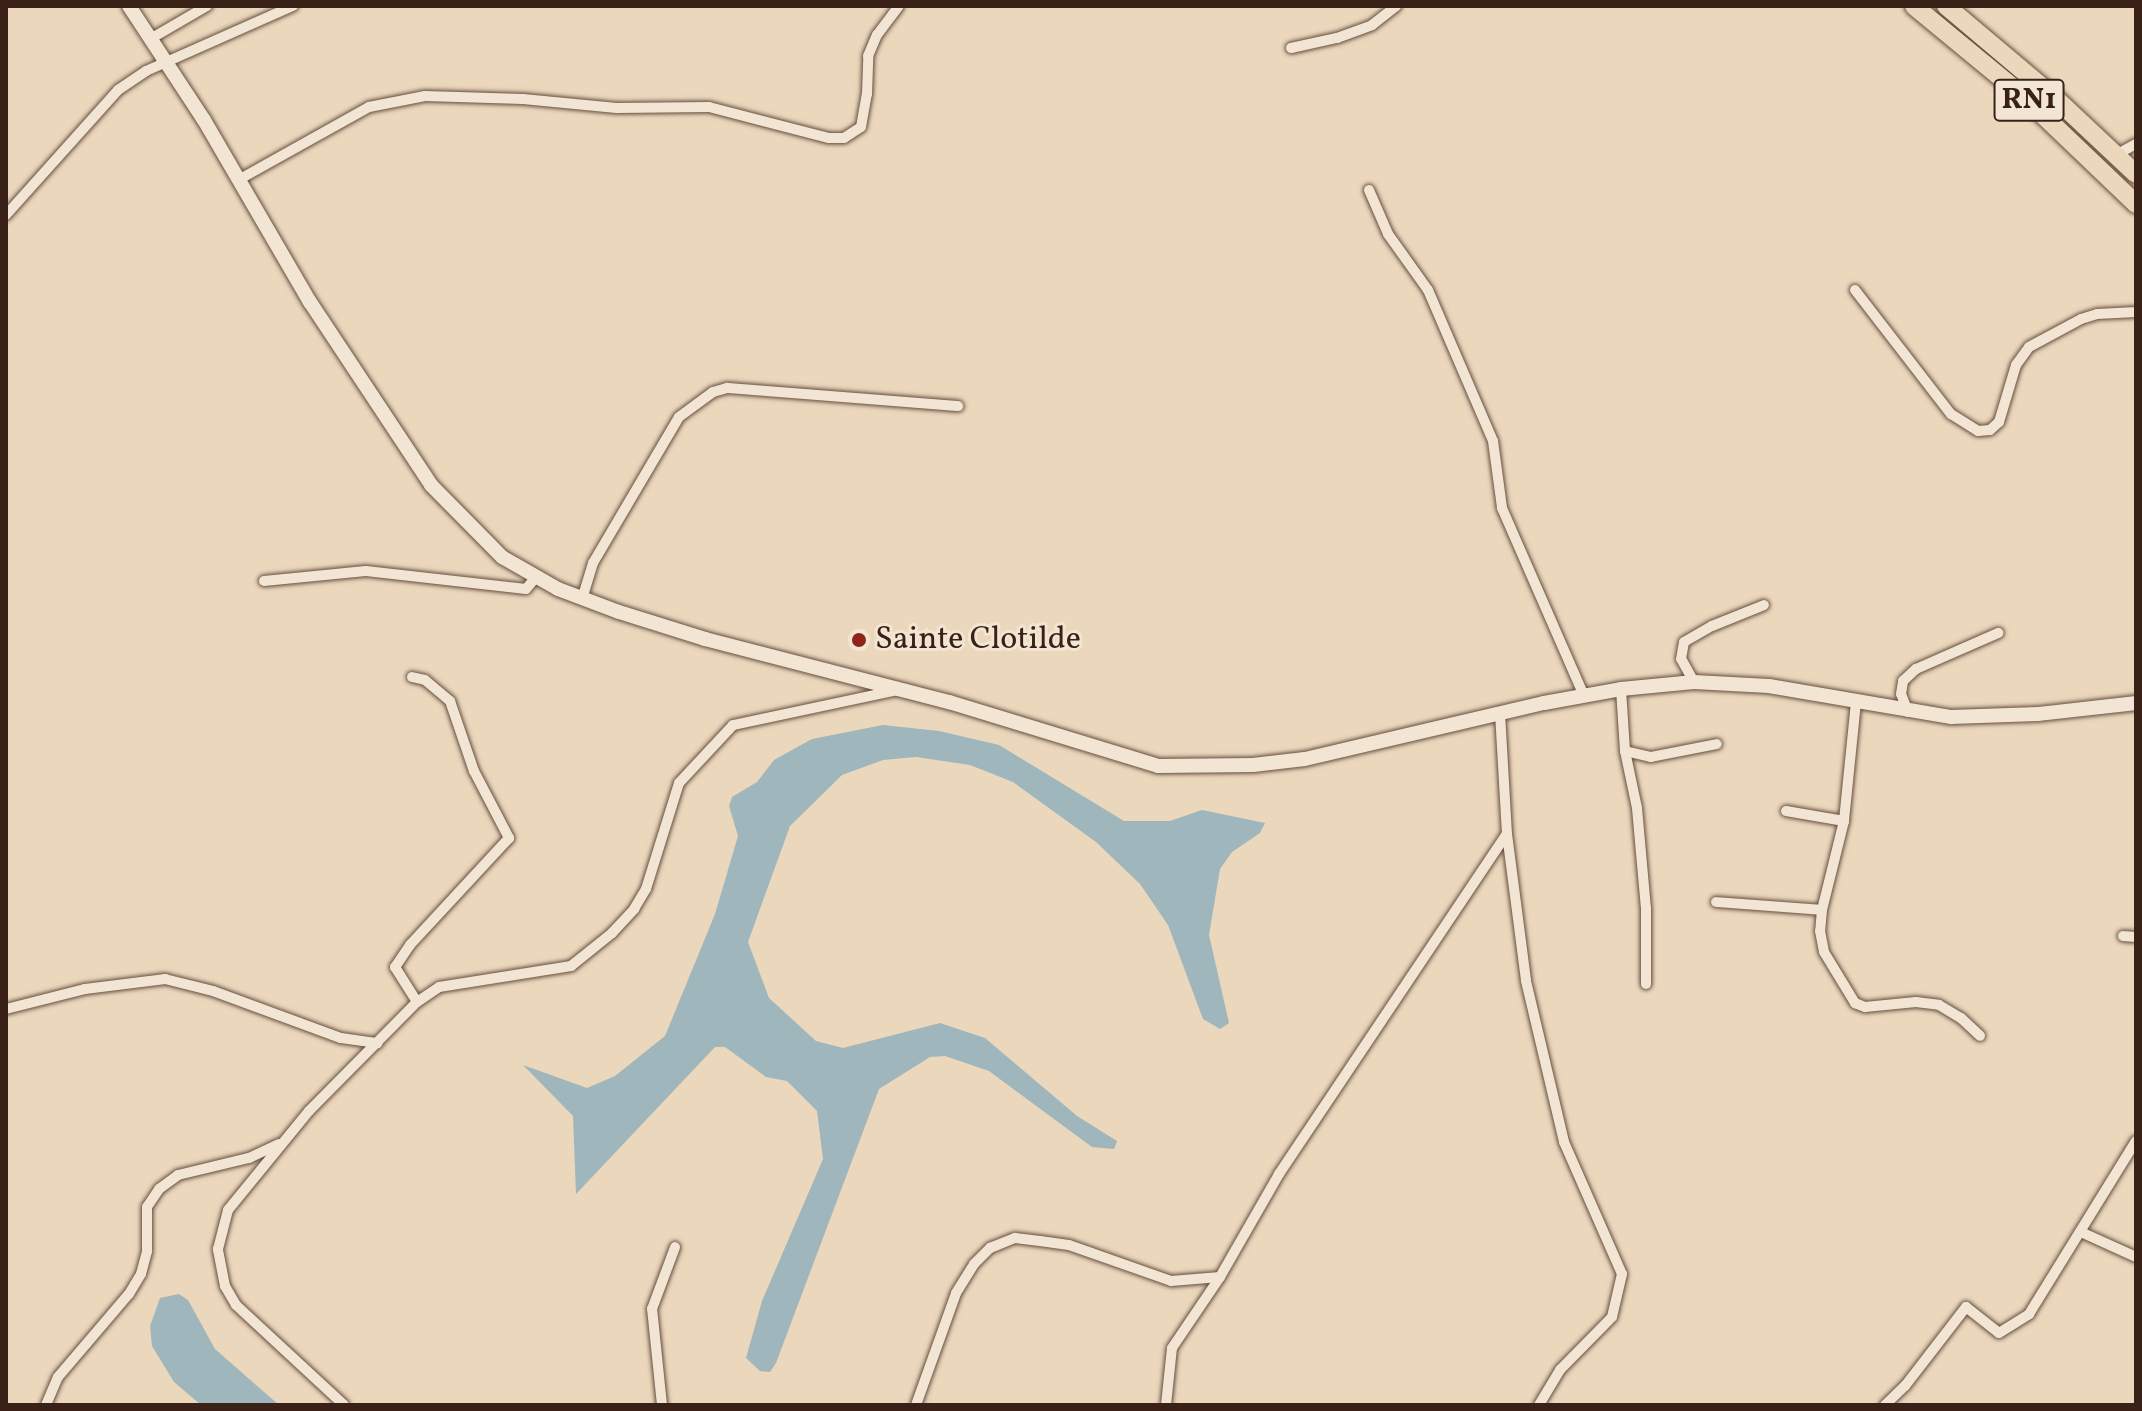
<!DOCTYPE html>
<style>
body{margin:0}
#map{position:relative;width:2142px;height:1411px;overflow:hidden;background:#ebd7bc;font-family:Vollkorn,serif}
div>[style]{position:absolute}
.water>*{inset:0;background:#9eb6bc}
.roads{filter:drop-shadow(0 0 2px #664e40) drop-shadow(0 0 2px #664e40)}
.street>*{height:10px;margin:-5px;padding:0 5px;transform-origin:5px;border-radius:5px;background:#f2e5d3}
.secondary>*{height:14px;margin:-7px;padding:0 7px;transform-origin:7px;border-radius:7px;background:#f2e5d3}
.highway>*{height:18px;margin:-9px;padding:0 9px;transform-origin:9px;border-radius:9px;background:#ebd7bc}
.dots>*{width:22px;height:22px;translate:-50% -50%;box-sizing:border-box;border:4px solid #f2e5d3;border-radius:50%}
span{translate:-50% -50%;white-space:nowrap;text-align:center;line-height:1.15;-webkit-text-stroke:6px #f2e5d3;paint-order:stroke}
.shield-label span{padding:2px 6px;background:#f2e5d3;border:2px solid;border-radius:6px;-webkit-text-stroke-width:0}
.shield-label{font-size:30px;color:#3a2117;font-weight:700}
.poi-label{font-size:32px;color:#3a2117}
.left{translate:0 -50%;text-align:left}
.frame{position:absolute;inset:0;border:8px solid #3a2117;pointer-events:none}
</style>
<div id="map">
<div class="water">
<div style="clip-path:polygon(883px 725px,939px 731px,999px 745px,1124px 821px,1170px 821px,1202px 810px,1265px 823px,1260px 833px,1232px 852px,1220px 869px,1209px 935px,1229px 1023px,1220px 1029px,1203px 1019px,1168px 925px,1140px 884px,1096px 842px,1013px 782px,970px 765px,916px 757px,883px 760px,842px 775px,790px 826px,748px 942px,769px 998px,816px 1041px,843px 1048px,940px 1023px,985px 1038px,1077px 1116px,1117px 1141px,1114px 1149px,1092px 1147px,989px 1071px,945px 1056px,930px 1057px,879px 1089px,776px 1363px,770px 1372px,760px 1371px,746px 1358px,762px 1301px,823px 1159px,817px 1111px,787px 1081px,766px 1077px,725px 1047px,715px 1047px,576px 1194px,573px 1116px,523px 1065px,587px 1088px,615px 1076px,665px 1036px,715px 914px,738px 836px,729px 806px,732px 797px,757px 782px,774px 760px,812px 739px)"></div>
<div style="clip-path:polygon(179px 1294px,188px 1300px,215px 1349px,279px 1405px,201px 1405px,174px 1382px,152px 1346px,150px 1326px,160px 1298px)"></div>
</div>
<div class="roads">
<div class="street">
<div style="left:152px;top:38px;width:64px;rotate:-30.2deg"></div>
<div style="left:1291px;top:48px;width:47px;rotate:-12.3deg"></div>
<div style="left:1337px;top:38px;width:37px;rotate:-20deg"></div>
<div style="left:1372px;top:25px;width:31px;rotate:-38deg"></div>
<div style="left:2116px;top:155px;width:23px;rotate:-29deg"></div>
<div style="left:240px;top:179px;width:148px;rotate:-29.2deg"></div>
<div style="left:369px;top:107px;width:57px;rotate:-11.1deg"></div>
<div style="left:425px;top:96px;width:98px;rotate:1.8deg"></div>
<div style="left:523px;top:99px;width:94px;rotate:5.5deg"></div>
<div style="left:617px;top:108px;width:92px;rotate:-0.6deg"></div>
<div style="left:709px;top:107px;width:124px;rotate:14.5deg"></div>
<div style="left:829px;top:138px;width:15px"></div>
<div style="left:844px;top:138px;width:20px;rotate:-33deg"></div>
<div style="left:861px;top:127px;width:34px;rotate:-80deg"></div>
<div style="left:867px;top:94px;width:38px;rotate:-88deg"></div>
<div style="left:868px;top:56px;width:23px;rotate:-67deg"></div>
<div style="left:877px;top:35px;width:36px;rotate:-53deg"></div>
<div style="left:1369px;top:190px;width:48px;rotate:66.6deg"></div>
<div style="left:1388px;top:234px;width:69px;rotate:54.5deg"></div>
<div style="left:1428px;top:290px;width:164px;rotate:66.7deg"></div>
<div style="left:1493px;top:441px;width:68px;rotate:82.3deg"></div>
<div style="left:1502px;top:508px;width:205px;rotate:66.4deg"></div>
<div style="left:6px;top:215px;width:168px;rotate:-48.1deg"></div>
<div style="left:118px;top:90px;width:34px;rotate:-34deg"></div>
<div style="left:146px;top:71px;width:161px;rotate:-23.9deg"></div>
<div style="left:1855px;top:290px;width:157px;rotate:52.3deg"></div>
<div style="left:1951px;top:414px;width:32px;rotate:32deg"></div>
<div style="left:1978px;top:431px;width:12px;rotate:-5deg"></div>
<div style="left:1990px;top:430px;width:12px;rotate:-42deg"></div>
<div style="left:1999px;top:422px;width:59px;rotate:-73.4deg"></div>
<div style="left:2016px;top:365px;width:22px;rotate:-54deg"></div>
<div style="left:2029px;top:347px;width:59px;rotate:-28.3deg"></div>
<div style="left:2081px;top:319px;width:17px;rotate:-17deg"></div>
<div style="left:2097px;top:314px;width:39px;rotate:-3deg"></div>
<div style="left:264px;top:581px;width:102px;rotate:-5.6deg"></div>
<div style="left:366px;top:571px;width:161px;rotate:6.4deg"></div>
<div style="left:526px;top:589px;width:16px;rotate:-50deg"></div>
<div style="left:582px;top:599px;width:38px;rotate:-73deg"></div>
<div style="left:593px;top:563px;width:169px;rotate:-59.5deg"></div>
<div style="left:679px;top:417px;width:42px;rotate:-36.3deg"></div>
<div style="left:713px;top:392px;width:15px;rotate:-16deg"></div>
<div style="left:727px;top:388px;width:232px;rotate:4.5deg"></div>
<div style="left:412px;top:677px;width:13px;rotate:13deg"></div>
<div style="left:425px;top:680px;width:33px;rotate:40deg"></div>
<div style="left:450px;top:701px;width:74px;rotate:71.1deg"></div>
<div style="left:474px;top:771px;width:76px;rotate:62.4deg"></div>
<div style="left:509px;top:838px;width:146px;rotate:132.8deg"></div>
<div style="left:410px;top:945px;width:27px;rotate:124deg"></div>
<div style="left:395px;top:967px;width:41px;rotate:57.8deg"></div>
<div style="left:1694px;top:682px;width:26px;rotate:-119deg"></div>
<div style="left:1681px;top:659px;width:17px;rotate:-80deg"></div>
<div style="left:1684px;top:642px;width:32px;rotate:-30deg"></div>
<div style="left:1712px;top:626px;width:56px;rotate:-22deg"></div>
<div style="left:1621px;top:689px;width:62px;rotate:86.3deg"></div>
<div style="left:1625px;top:751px;width:58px;rotate:78.1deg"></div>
<div style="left:1637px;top:808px;width:100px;rotate:84.9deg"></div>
<div style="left:1646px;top:908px;width:76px;rotate:90deg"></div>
<div style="left:1856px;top:702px;width:120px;rotate:95.8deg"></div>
<div style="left:1844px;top:821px;width:92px;rotate:103.9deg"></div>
<div style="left:1822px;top:910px;width:21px;rotate:95deg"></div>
<div style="left:1820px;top:931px;width:21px;rotate:79deg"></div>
<div style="left:1824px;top:952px;width:60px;rotate:58.7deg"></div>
<div style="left:1855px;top:1003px;width:11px;rotate:22deg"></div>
<div style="left:1865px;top:1007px;width:51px;rotate:-5.6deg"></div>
<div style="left:1916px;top:1002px;width:23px;rotate:7deg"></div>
<div style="left:1939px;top:1005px;width:26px;rotate:31deg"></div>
<div style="left:1961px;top:1018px;width:26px;rotate:43deg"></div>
<div style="left:1908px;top:712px;width:19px;rotate:-111deg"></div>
<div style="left:1901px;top:694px;width:13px;rotate:-81deg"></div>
<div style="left:1903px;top:681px;width:18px;rotate:-43deg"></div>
<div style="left:1916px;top:669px;width:90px;rotate:-23.7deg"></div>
<div style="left:1500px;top:713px;width:121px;rotate:86.7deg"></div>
<div style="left:1507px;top:834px;width:148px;rotate:82.6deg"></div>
<div style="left:1526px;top:981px;width:165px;rotate:76.7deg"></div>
<div style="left:1564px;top:1142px;width:144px;rotate:66.3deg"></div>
<div style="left:1622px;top:1274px;width:44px;rotate:103.1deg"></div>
<div style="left:1612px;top:1317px;width:74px;rotate:134.5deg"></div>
<div style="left:1560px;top:1370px;width:41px;rotate:121deg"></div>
<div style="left:1625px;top:751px;width:27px;rotate:13deg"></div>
<div style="left:1651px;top:757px;width:67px;rotate:-11.1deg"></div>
<div style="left:1786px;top:811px;width:59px;rotate:9.8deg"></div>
<div style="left:1716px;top:902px;width:106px;rotate:4.3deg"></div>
<div style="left:2123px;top:936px;width:13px;rotate:4deg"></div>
<div style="left:6px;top:1009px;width:81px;rotate:-14.2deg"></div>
<div style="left:85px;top:989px;width:81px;rotate:-7.1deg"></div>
<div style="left:165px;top:979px;width:49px;rotate:14deg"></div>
<div style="left:213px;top:991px;width:136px;rotate:20.2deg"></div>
<div style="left:341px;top:1038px;width:37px;rotate:8deg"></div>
<div style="left:2081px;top:1232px;width:60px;rotate:24.4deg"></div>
<div style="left:46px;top:1405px;width:30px;rotate:-67deg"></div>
<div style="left:58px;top:1377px;width:109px;rotate:-49.5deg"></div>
<div style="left:129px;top:1294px;width:23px;rotate:-59deg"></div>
<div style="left:141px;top:1274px;width:24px;rotate:-75deg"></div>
<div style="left:147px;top:1251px;width:44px;rotate:-90deg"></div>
<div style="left:147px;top:1207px;width:22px;rotate:-56deg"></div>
<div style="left:159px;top:1189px;width:24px;rotate:-36deg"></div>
<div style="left:178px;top:1175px;width:73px;rotate:-13.5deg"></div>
<div style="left:249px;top:1158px;width:33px;rotate:-25deg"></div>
<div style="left:344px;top:1405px;width:147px;rotate:-137.2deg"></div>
<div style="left:236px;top:1305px;width:22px;rotate:-120deg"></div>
<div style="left:225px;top:1286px;width:38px;rotate:-101deg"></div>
<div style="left:218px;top:1249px;width:40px;rotate:-75.6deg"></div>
<div style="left:228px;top:1210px;width:128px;rotate:-50.7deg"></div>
<div style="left:309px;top:1111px;width:153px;rotate:-45.3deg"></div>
<div style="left:417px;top:1002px;width:27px;rotate:-34deg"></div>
<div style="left:439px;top:987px;width:134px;rotate:-9deg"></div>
<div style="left:571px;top:966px;width:53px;rotate:-38.8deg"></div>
<div style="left:612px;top:933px;width:33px;rotate:-47deg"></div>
<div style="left:634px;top:909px;width:23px;rotate:-59deg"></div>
<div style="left:646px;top:889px;width:111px;rotate:-72.7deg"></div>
<div style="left:679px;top:783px;width:79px;rotate:-47deg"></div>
<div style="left:733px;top:725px;width:169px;rotate:-12deg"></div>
<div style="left:662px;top:1405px;width:97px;rotate:-95.9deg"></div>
<div style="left:652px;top:1309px;width:66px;rotate:-69.6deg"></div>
<div style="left:916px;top:1405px;width:119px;rotate:-70.3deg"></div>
<div style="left:956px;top:1293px;width:34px;rotate:-58deg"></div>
<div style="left:974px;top:1264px;width:23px;rotate:-45deg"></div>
<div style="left:990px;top:1248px;width:27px;rotate:-22deg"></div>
<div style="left:1015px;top:1238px;width:25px;rotate:7deg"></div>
<div style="left:1040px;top:1241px;width:29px;rotate:8deg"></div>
<div style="left:1069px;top:1245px;width:108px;rotate:19.4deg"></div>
<div style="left:1171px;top:1281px;width:49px;rotate:-4.7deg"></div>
<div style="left:1166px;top:1405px;width:57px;rotate:-84deg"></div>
<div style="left:1172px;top:1348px;width:86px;rotate:-55.9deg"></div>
<div style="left:1220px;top:1277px;width:119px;rotate:-60.2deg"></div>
<div style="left:1279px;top:1174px;width:409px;rotate:-56.2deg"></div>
<div style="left:1885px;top:1405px;width:28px;rotate:-44deg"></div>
<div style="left:1905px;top:1386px;width:100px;rotate:-52.3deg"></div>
<div style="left:1966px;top:1307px;width:42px;rotate:38.2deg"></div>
<div style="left:1999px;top:1333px;width:36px;rotate:-32deg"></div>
<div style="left:2029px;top:1314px;width:203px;rotate:-58.3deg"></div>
</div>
<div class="secondary">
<div style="left:129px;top:6px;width:136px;rotate:56.7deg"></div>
<div style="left:204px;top:120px;width:211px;rotate:59.8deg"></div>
<div style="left:310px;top:302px;width:219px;rotate:56.5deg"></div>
<div style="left:431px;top:485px;width:101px;rotate:45.4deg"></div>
<div style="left:502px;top:557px;width:64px;rotate:29.7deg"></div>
<div style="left:558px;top:589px;width:65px;rotate:20.7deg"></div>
<div style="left:619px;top:612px;width:90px;rotate:17.4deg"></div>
<div style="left:705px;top:639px;width:252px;rotate:14.5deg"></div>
<div style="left:949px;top:702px;width:219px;rotate:17deg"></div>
<div style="left:1158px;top:766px;width:95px;rotate:-0.6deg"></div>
<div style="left:1253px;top:765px;width:52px;rotate:-6.6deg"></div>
<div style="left:1305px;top:759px;width:245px;rotate:-13.2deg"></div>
<div style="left:1544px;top:703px;width:78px;rotate:-10.3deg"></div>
<div style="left:1621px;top:689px;width:73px;rotate:-5.5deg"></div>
<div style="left:1694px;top:682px;width:75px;rotate:3.1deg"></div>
<div style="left:1769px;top:686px;width:185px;rotate:9.7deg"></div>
<div style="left:1951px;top:717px;width:87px;rotate:-2deg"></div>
<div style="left:2038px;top:714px;width:99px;rotate:-6.4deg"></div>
</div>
<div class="highway">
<div style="left:1914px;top:6px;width:140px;rotate:39.5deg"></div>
<div style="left:2022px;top:95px;width:158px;rotate:43.7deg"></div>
<div style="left:1946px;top:6px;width:141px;rotate:40.1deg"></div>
<div style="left:2054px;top:97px;width:112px;rotate:43.2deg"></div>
</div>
</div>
<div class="dots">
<div style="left:859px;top:640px;background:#8f2418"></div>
</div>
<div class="shield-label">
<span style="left:2029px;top:100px">RN1</span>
</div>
<div class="poi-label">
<span class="left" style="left:875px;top:640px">Sainte Clotilde</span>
</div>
<div class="frame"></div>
</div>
